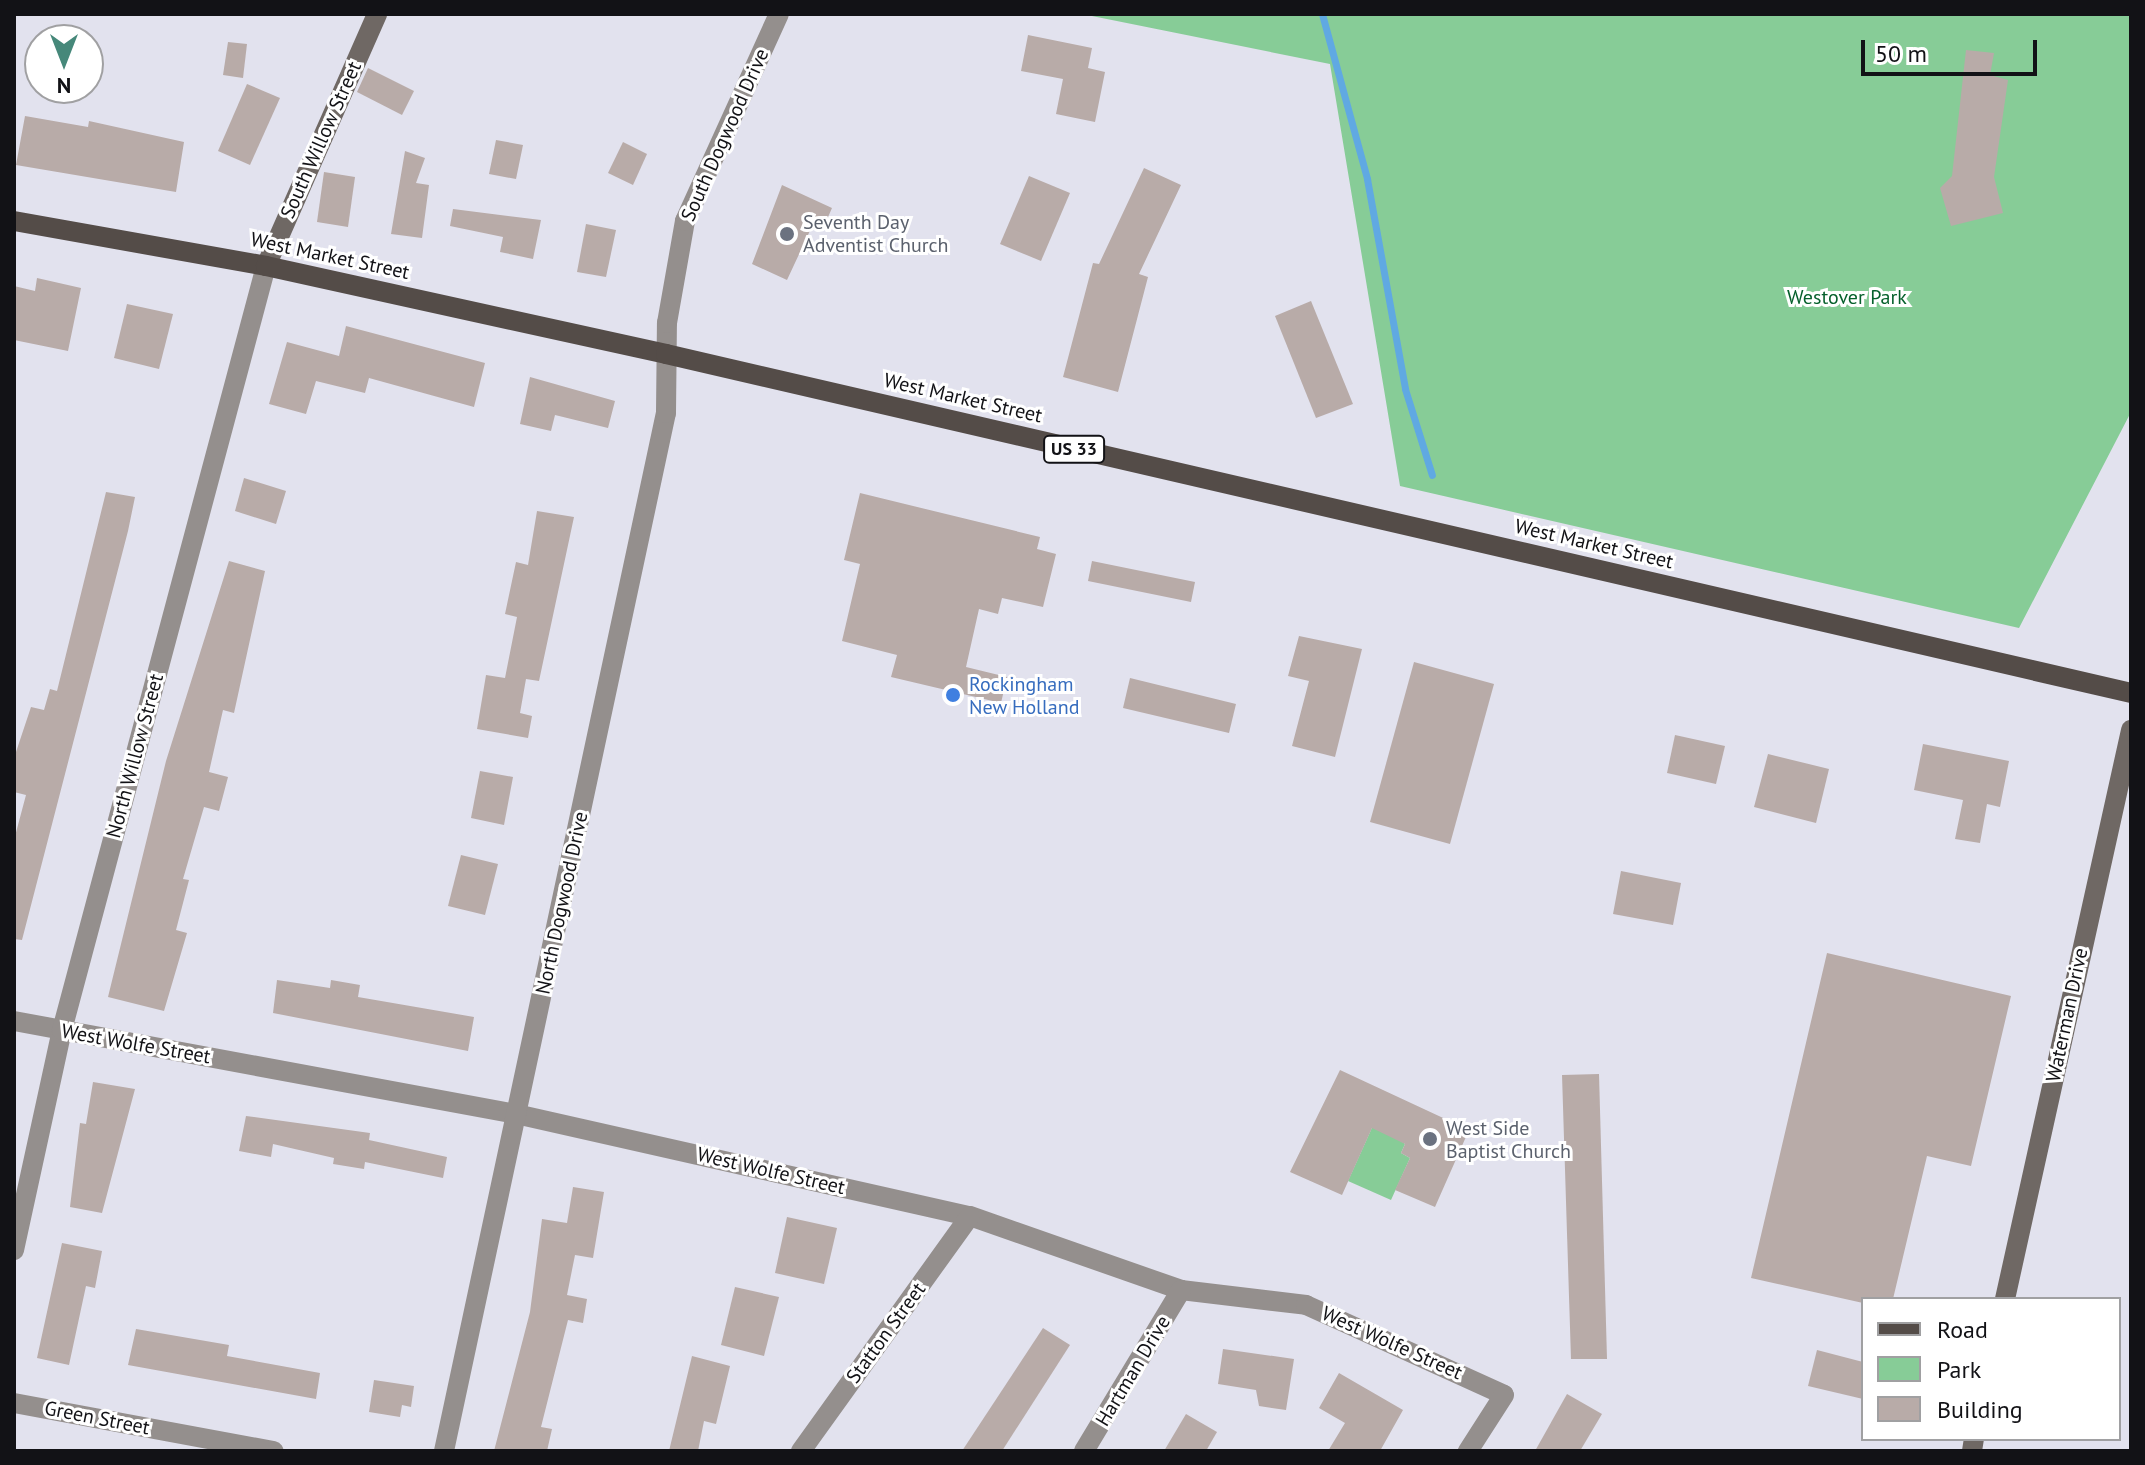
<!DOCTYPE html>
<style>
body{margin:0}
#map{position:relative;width:2145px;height:1465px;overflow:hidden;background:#e2e2ee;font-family:"PT Sans",sans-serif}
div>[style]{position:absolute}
.green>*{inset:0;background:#87cc97}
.stream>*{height:7px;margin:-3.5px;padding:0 3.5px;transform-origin:3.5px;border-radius:3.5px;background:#60a9e2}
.building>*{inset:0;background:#b8aba8}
.street>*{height:20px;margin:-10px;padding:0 10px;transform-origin:10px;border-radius:10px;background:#948f8d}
.secondary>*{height:20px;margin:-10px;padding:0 10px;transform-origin:10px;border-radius:10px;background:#6f6864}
.primary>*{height:20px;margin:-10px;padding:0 10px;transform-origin:10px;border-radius:10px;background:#544c48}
.dots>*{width:22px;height:22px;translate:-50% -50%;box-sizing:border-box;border:4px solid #fff;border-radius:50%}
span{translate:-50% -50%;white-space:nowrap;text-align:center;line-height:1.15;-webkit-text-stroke:6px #fff;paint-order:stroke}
.shield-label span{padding:2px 6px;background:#fff;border:2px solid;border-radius:6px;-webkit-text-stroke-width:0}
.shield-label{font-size:18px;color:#121216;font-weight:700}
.street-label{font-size:20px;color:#121216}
.worship-label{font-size:20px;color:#5b616d}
.left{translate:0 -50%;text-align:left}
.park-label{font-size:20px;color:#06602c}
.shop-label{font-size:20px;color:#366cbe}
.frame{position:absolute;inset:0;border:16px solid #121216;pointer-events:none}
.legend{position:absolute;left:1861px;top:1297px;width:260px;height:144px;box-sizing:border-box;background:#fff;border:2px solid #a0a0a2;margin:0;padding:10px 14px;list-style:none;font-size:24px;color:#121216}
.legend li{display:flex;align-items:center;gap:16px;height:40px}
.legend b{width:40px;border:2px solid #a0a0a2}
.north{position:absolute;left:24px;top:24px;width:80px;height:80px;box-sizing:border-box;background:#fff;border:2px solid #a0a0a2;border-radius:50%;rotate:180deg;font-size:22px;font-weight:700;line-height:32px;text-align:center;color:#121216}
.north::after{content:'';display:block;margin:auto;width:28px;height:36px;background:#46887a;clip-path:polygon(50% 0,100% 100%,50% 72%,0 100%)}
.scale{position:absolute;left:1861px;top:40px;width:176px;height:36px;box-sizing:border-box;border:4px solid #121216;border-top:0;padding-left:10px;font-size:24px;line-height:28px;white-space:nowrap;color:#121216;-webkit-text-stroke:6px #fff;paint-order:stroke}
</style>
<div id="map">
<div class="green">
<div style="clip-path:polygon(1082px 14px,2131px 14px,2131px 412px,2019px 628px,1400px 486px,1330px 64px)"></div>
<div style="clip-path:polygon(1375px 1121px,1405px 1144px,1401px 1153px,1410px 1158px,1391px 1200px,1348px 1181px)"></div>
</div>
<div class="stream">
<div style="left:1322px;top:14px;width:171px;rotate:74.7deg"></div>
<div style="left:1367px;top:179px;width:213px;rotate:79.7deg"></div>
<div style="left:1405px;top:389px;width:90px;rotate:72.6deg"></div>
</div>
<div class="building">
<div style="clip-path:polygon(1028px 35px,1092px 48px,1088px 68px,1105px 72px,1095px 122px,1056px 114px,1063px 79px,1021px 71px)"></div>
<div style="clip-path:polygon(228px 42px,247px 44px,243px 78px,223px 75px)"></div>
<div style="clip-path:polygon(1966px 50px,1994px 53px,1990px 75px,2008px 80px,1994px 177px,2003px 213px,1951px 226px,1940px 188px,1952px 176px)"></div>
<div style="clip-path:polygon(368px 68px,414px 91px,402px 115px,357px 92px)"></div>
<div style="clip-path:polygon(247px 84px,280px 98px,250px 165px,218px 151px)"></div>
<div style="clip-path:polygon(25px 116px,88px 127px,89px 121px,184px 142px,176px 192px,16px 165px)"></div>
<div style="clip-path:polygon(496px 140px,523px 145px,516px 179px,489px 174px)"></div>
<div style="clip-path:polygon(623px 142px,647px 154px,633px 185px,608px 173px)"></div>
<div style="clip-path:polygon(405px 151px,425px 158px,416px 183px,429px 185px,422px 238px,391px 234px)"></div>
<div style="clip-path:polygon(1144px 168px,1181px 185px,1139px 274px,1148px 277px,1118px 392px,1063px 377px,1093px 263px,1099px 264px)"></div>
<div style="clip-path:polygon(324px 172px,355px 177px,348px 227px,317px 222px)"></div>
<div style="clip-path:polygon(1029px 176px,1070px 193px,1041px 261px,1000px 244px)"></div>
<div style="clip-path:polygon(782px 185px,832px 208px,825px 224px,815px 220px,787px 280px,752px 264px)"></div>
<div style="clip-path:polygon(453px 209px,541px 220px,533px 259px,500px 252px,503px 237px,450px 226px)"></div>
<div style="clip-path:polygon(586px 224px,616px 230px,606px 277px,577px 272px)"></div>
<div style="clip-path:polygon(37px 278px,81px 288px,68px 351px,14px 340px,14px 286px,35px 291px)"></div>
<div style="clip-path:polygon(1311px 301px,1353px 404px,1316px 418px,1275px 316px)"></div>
<div style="clip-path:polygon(127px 304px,173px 314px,159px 369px,114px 358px)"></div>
<div style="clip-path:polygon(346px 326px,485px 363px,474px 407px,369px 378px,365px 393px,316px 381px,306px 414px,269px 404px,287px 342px,339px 356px)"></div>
<div style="clip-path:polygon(530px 377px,615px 401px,608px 428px,555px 415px,551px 431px,520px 424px)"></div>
<div style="clip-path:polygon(244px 478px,286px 491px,276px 524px,235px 511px)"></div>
<div style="clip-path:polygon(106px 492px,135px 497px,128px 531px,22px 940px,14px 939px,14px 840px,26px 795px,14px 792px,14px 758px,31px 707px,44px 710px,50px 689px,57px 691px)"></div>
<div style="clip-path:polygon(860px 493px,1040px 537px,1037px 549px,1056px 554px,1043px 607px,1002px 598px,998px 614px,979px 609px,966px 667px,1007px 677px,1001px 703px,891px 677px,897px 655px,842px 641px,860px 564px,844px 560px)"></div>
<div style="clip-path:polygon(537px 511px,574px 517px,539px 681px,526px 679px,520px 713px,532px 716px,528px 738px,477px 729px,486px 675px,505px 678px,517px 617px,505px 614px,516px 562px,528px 565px)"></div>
<div style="clip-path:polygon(229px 561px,265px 571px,234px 713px,223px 710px,209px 772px,228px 777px,219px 811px,204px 807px,183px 879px,189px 880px,176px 930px,187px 933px,164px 1011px,108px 997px,166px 761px)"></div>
<div style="clip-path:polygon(1092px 561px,1195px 582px,1191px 602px,1088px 581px)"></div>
<div style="clip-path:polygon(1299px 636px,1362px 649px,1335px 757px,1292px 746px,1309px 681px,1288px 676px)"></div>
<div style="clip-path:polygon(1414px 662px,1494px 684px,1450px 844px,1370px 822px)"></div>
<div style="clip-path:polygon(1130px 678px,1236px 704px,1229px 733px,1123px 708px)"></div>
<div style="clip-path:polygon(1675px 735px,1725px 746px,1716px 784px,1667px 773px)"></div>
<div style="clip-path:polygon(1923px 744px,2009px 761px,2000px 807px,1987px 804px,1980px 843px,1955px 839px,1963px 800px,1914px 790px)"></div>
<div style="clip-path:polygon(1768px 754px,1829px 769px,1816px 823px,1754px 807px)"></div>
<div style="clip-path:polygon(480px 771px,513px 777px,504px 825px,471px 818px)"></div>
<div style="clip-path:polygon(461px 855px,498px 864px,485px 915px,448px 906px)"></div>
<div style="clip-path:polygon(1621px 871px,1681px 883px,1673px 925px,1613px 914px)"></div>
<div style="clip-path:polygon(1827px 953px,2011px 996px,1971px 1166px,1927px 1156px,1893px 1299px,1863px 1303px,1751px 1278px)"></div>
<div style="clip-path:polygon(277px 980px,330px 988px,331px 980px,360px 985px,358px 997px,474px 1017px,468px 1051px,273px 1013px)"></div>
<div style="clip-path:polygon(1340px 1070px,1469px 1130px,1435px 1207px,1395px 1190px,1410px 1158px,1401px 1153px,1405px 1144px,1372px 1128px,1342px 1195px,1290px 1172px)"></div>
<div style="clip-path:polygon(1599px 1074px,1607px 1359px,1571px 1359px,1562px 1075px)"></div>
<div style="clip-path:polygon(93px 1082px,135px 1089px,102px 1213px,70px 1207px,80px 1123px,86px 1124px)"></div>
<div style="clip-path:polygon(246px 1116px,370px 1133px,369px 1140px,447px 1157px,443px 1178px,365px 1162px,364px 1169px,333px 1164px,334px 1158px,273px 1144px,271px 1157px,239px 1151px)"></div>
<div style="clip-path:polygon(573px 1187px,604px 1192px,593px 1258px,575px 1255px,567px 1295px,587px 1299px,583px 1323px,568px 1320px,541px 1427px,552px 1429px,547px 1451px,494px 1451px,530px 1312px,542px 1219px,567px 1223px)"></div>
<div style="clip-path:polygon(787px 1217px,837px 1228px,824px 1284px,775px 1273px)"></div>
<div style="clip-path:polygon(62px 1243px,102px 1251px,95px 1288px,86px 1286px,69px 1365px,37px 1358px)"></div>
<div style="clip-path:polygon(735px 1287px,779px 1297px,764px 1356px,721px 1345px)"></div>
<div style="clip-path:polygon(1043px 1328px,1070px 1345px,1002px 1451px,962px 1451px)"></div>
<div style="clip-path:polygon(136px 1329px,229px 1345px,227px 1356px,320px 1373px,316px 1399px,128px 1365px)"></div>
<div style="clip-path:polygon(1223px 1349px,1294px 1359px,1286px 1410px,1259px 1406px,1256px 1390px,1218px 1384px)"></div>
<div style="clip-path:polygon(1817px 1350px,1863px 1362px,1863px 1399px,1808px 1386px)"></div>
<div style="clip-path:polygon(692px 1356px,730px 1366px,716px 1424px,704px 1421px,698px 1451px,669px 1451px)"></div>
<div style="clip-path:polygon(1339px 1373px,1403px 1410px,1380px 1451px,1328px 1451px,1345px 1423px,1319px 1408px)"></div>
<div style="clip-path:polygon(374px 1380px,414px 1386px,411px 1407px,402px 1405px,400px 1417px,369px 1412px)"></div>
<div style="clip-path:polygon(1567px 1394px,1602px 1414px,1580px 1451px,1535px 1451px)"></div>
<div style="clip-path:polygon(1186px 1414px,1217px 1432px,1206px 1451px,1164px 1451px)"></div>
</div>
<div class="street">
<div style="left:14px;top:1021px;width:511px;rotate:10.5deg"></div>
<div style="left:516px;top:1114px;width:465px;rotate:12.7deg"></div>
<div style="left:970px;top:1216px;width:224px;rotate:19.3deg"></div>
<div style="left:1181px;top:1290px;width:126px;rotate:6.8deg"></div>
<div style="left:1306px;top:1305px;width:217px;rotate:24.4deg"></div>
<div style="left:1504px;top:1395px;width:67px;rotate:122.7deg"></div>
<div style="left:14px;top:1250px;width:225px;rotate:-77.7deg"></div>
<div style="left:62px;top:1030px;width:791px;rotate:-75.05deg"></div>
<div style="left:14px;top:1403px;width:264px;rotate:10.5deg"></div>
<div style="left:444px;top:1451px;width:1061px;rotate:-77.93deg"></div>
<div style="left:666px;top:413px;width:90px;rotate:-89.4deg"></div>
<div style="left:667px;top:323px;width:104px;rotate:-80deg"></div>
<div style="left:685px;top:221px;width:227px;rotate:-65.6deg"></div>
<div style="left:801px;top:1451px;width:289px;rotate:-54.3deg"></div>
<div style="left:1084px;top:1451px;width:188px;rotate:-58.9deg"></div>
</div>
<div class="secondary">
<div style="left:266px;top:266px;width:275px;rotate:-66.2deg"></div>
<div style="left:2005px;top:1299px;width:583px;rotate:-77.51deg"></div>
<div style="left:1972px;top:1451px;width:12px;rotate:-81deg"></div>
</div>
<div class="primary">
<div style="left:14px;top:221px;width:256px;rotate:10.1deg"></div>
<div style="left:266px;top:266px;width:410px;rotate:12.4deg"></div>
<div style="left:666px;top:354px;width:1504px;rotate:13.03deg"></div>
</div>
<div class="dots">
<div style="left:787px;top:234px;background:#6b7280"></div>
<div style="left:953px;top:695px;background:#3f7fe0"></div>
<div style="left:1430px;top:1139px;background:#6b7280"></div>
</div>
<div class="shield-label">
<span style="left:1074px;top:449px">US 33</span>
</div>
<div class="street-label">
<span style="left:725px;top:135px;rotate:-66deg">South Dogwood Drive</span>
<span style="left:321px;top:140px;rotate:-66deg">South Willow Street</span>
<span style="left:330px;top:256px;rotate:12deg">West Market Street</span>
<span style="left:963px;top:398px;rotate:13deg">West Market Street</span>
<span style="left:1594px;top:544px;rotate:13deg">West Market Street</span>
<span style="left:135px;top:756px;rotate:-75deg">North Willow Street</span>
<span style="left:562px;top:903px;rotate:-78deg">North Dogwood Drive</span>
<span style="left:2067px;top:1015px;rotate:-78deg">Waterman Drive</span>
<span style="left:136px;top:1044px;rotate:10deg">West Wolfe Street</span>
<span style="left:771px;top:1171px;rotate:13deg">West Wolfe Street</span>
<span style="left:886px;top:1333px;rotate:-54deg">Statton Street</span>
<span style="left:1392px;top:1343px;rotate:24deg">West Wolfe Street</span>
<span style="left:1133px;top:1371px;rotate:-59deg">Hartman Drive</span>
<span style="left:97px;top:1418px;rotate:11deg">Green Street</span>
</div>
<div class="worship-label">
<span class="left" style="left:803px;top:234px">Seventh Day<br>Adventist Church</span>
<span class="left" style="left:1446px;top:1140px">West Side<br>Baptist Church</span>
</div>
<div class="park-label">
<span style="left:1847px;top:297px">Westover Park</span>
</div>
<div class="shop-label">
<span class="left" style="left:969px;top:696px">Rockingham<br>New Holland</span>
</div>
<div class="frame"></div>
<ul class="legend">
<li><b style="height:10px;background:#544c48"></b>Road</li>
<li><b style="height:22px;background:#87cc97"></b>Park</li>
<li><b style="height:22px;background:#b8aba8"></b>Building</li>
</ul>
<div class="north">N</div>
<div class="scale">50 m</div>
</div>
